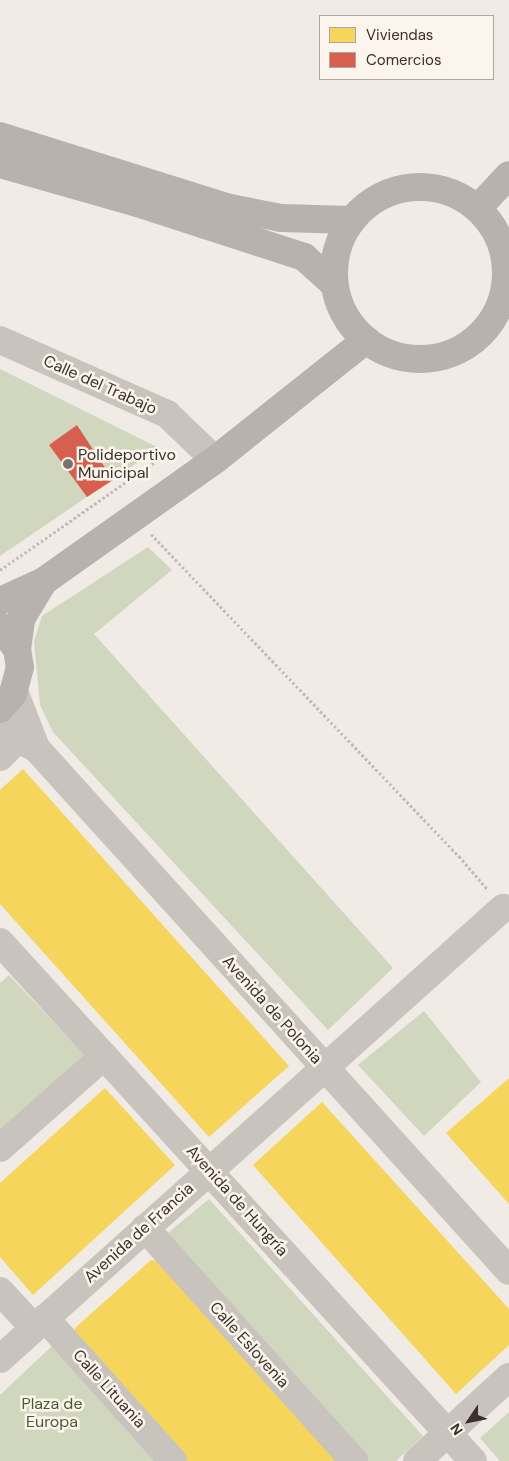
<!DOCTYPE html>
<meta charset="utf-8">
<style>
body{margin:0}
#map{position:relative;width:509px;height:1461px;overflow:hidden;background:#f0ebe5;font-family:"DM Sans",sans-serif}
div>[style]{position:absolute}
.green>*{inset:0;background:#d1d6bf}
.homes>*{inset:0;background:#f6d55c}
.shops>*{inset:0;background:#d6604d}
.path>*{height:3px;margin-top:-1.5px;transform-origin:0;background:repeating-linear-gradient(90deg,#c2bbb6 0 2.5px,transparent 0 5px)}
.minor>*{height:28px;margin:-14px;padding:0 14px;transform-origin:14px;border-radius:14px;background:#c9c3be}
.major>*{height:28px;margin:-14px;padding:0 14px;transform-origin:14px;border-radius:14px;background:#b8b1ad}
.major>.ring{margin:-14px;padding:0;box-sizing:content-box;background:none;border:28px solid #b8b1ad;border-radius:50%}
.dots>*{width:14px;height:14px;translate:-50% -50%;box-sizing:border-box;border:2px solid #fbf5ee;border-radius:50%}
span{translate:-50% -50%;white-space:nowrap;text-align:center;line-height:1.15;-webkit-text-stroke:5px #fbf5ee;paint-order:stroke}
.street-label{font-size:16px;color:#3b302b}
.poi-label{font-size:16px;color:#3b302b}
.left{translate:0 -50%;text-align:left}
.park-label{font-size:16px;color:#4a5a2e}
.legend{position:absolute;left:319px;top:15px;width:175px;height:65px;box-sizing:border-box;background:#fbf5ee;border:1px solid #aea6a0;margin:0;padding:6px 9px;list-style:none;font-size:15px;color:#3b302b}
.legend li{display:flex;align-items:center;gap:10px;height:25px}
.legend b{width:25px;border:1px solid #aea6a0}
.north{position:absolute;left:444px;top:1396px;width:50px;height:50px;-webkit-text-stroke:4px #fbf5ee;paint-order:stroke;rotate:236deg;font-size:14px;font-weight:700;line-height:20px;text-align:center;color:#3b302b}
.north::after{content:'';display:block;margin:auto;width:18px;height:22px;background:#3b302b;clip-path:polygon(50% 0,100% 100%,50% 72%,0 100%)}
</style>
<div id="map">
<div class="green">
<div style="clip-path:polygon(0 369px,159px 448px,0 556px)"></div>
<div style="clip-path:polygon(148px 547px,172px 570px,94px 634px,393px 968px,328px 1030px,53px 732px,40px 705px,34px 641px,42px 616px)"></div>
<div style="clip-path:polygon(9px 975px,87px 1057px,0 1132px,0 983px)"></div>
<div style="clip-path:polygon(424px 1011px,481px 1082px,424px 1136px,358px 1065px)"></div>
<div style="clip-path:polygon(209px 1199px,423px 1436px,396px 1461px,363px 1461px,164px 1236px)"></div>
<div style="clip-path:polygon(54px 1344px,160px 1461px,0 1461px,0 1395px)"></div>
<div style="clip-path:polygon(509px 1412px,509px 1461px,500px 1461px,480px 1438px)"></div>
</div>
<div class="homes">
<div style="clip-path:polygon(23px 769px,289px 1066px,209px 1137px,0 904px,0 790px)"></div>
<div style="clip-path:polygon(509px 1078px,509px 1204px,446px 1133px)"></div>
<div style="clip-path:polygon(105px 1088px,175px 1165px,33px 1295px,0 1257px,0 1183px)"></div>
<div style="clip-path:polygon(322px 1102px,509px 1309px,509px 1345px,456px 1394px,253px 1165px)"></div>
<div style="clip-path:polygon(151px 1260px,164px 1262px,341px 1461px,182px 1461px,75px 1345px,75px 1328px)"></div>
</div>
<div class="shops">
<div style="clip-path:polygon(77px 425px,113px 480px,87px 497px,49px 445px)"></div>
</div>
<div class="path">
<div style="left:151px;top:534px;width:446px;rotate:46.3deg"></div>
<div style="left:459px;top:856px;width:45px;rotate:49.5deg"></div>
<div style="left:0;top:570px;width:205px;rotate:-34.9deg"></div>
<div style="left:168px;top:453px;width:4px;rotate:-76deg"></div>
</div>
<div class="minor">
<div style="left:0;top:340px;width:183px;rotate:23.9deg"></div>
<div style="left:167px;top:414px;width:66px;rotate:43.8deg"></div>
<div style="left:14px;top:691px;width:61px;rotate:68.9deg"></div>
<div style="left:0;top:730px;width:40px;rotate:26.6deg"></div>
<div style="left:36px;top:748px;width:705px;rotate:47.87deg"></div>
<div style="left:0;top:757px;width:25px;rotate:-45deg"></div>
<div style="left:0;top:942px;width:702px;rotate:47.65deg"></div>
<div style="left:0;top:1148px;width:139px;rotate:-41.5deg"></div>
<div style="left:145px;top:1228px;width:313px;rotate:48.1deg"></div>
<div style="left:0;top:1291px;width:50px;rotate:47.4deg"></div>
<div style="left:45px;top:1318px;width:192px;rotate:48.2deg"></div>
<div style="left:0;top:1359px;width:676px;rotate:-41.88deg"></div>
<div style="left:417px;top:1461px;width:125px;rotate:-42.4deg"></div>
</div>
<div class="major">
<div style="left:0;top:136px;width:241px;rotate:17.4deg"></div>
<div style="left:230px;top:208px;width:52px;rotate:11.1deg"></div>
<div style="left:281px;top:218px;width:71px;rotate:1.6deg"></div>
<div style="left:0;top:164px;width:142px;rotate:15.9deg"></div>
<div style="left:137px;top:203px;width:176px;rotate:17.9deg"></div>
<div style="left:304px;top:257px;width:40px;rotate:42deg"></div>
<div class="ring" style="left:334px;top:187px;width:144px;height:144px"></div>
<div style="left:478px;top:208px;width:45px;rotate:-46.8deg"></div>
<div style="left:0;top:601px;width:48px;rotate:-24.4deg"></div>
<div style="left:44px;top:581px;width:209px;rotate:-35.3deg"></div>
<div style="left:215px;top:460px;width:193px;rotate:-38.5deg"></div>
<div style="left:0;top:626px;width:29px;rotate:54deg"></div>
<div style="left:17px;top:649px;width:18px;rotate:81deg"></div>
<div style="left:20px;top:667px;width:28px;rotate:105deg"></div>
<div style="left:13px;top:694px;width:20px;rotate:131deg"></div>
<div style="left:17px;top:649px;width:30px;rotate:-82deg"></div>
<div style="left:21px;top:619px;width:44px;rotate:-58.8deg"></div>
</div>
<div class="dots">
<div style="left:68px;top:464px;background:#7a716c"></div>
</div>
<div class="street-label">
<span style="left:100px;top:385px;rotate:24deg">Calle del Trabajo</span>
<span style="left:272px;top:1010px;rotate:48deg">Avenida de Polonia</span>
<span style="left:237px;top:1201px;rotate:48deg">Avenida de Hungría</span>
<span style="left:139px;top:1233px;rotate:-42deg">Avenida de Francia</span>
<span style="left:249px;top:1345px;rotate:48deg">Calle Eslovenia</span>
<span style="left:109px;top:1389px;rotate:48deg">Calle Lituania</span>
</div>
<div class="poi-label">
<span class="left" style="left:78px;top:464px">Polideportivo<br>Municipal</span>
</div>
<div class="park-label">
<span style="left:52px;top:1413px">Plaza de<br>Europa</span>
</div>
<ul class="legend">
<li><b style="height:14px;background:#f6d55c"></b>Viviendas</li>
<li><b style="height:14px;background:#d6604d"></b>Comercios</li>
</ul>
<div class="north">N</div>
</div>
